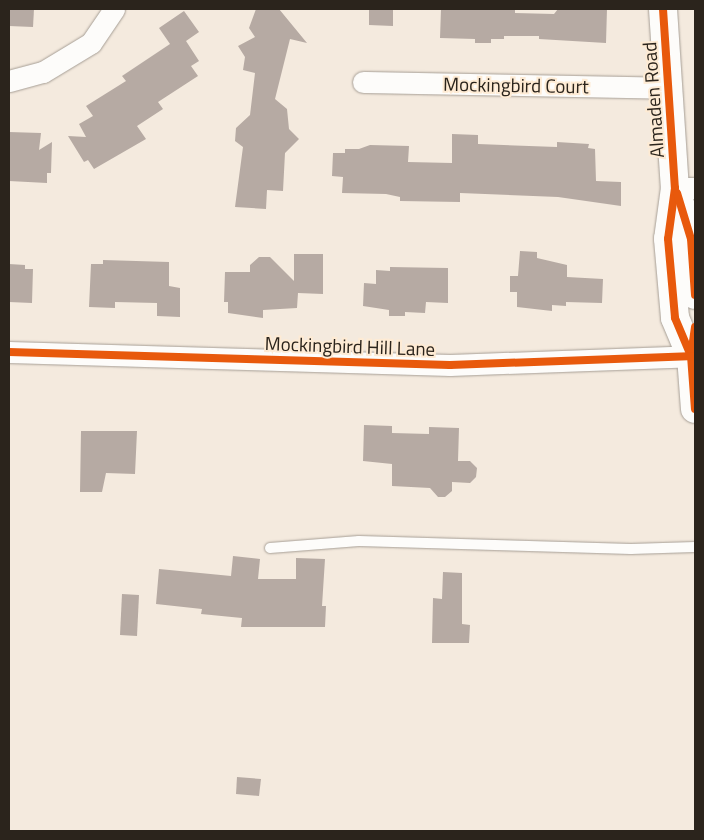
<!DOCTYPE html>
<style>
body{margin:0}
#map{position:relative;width:704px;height:840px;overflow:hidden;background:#f4eade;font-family:"Titillium Web",sans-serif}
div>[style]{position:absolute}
.building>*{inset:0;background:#b6aaa3}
.roads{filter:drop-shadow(0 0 1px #a69e95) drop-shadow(0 0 1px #a69e95)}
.lane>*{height:10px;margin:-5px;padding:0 5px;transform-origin:5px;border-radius:5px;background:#fdfcfa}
.street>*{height:21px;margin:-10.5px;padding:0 10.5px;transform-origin:10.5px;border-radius:10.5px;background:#fdfcfa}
.secondary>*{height:28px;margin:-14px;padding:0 14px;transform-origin:14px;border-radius:14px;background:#fdfcfa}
.cycleway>*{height:8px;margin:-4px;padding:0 4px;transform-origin:4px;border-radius:4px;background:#e8590c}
span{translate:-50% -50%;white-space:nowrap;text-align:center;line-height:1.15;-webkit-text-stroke:4px #feebd4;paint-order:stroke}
.street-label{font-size:19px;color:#2b241c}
.frame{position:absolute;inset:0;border:10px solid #2b241c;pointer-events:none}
</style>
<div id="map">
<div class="building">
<div style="clip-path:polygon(9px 9px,34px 9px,33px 27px,9px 26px)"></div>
<div style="clip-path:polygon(256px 9px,279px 9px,307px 43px,290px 39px,275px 99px,287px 109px,289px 129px,299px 139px,285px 153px,283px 191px,267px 190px,266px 209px,235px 207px,243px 147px,235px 141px,236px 128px,250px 115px,255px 73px,243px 70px,245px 57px,238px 46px,255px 37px,249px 28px)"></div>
<div style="clip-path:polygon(369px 9px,393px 9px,393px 26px,369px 25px)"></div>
<div style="clip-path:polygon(441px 9px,515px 9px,515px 13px,554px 14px,558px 9px,607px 9px,606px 43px,539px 39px,539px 36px,504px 36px,504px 39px,491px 39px,491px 43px,475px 43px,475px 39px,440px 38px)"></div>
<div style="clip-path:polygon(184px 11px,199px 32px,186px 41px,199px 61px,191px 66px,198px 76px,158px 102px,163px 109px,137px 126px,146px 139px,94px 169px,88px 160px,84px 162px,68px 136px,86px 137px,79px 124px,93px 116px,86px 106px,126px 81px,122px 76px,170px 44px,159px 28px)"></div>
<div style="clip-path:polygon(9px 132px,41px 133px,39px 150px,52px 142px,51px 173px,47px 173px,47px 183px,9px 181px)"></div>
<div style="clip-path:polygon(452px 134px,478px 135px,478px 144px,557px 147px,557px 142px,589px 144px,588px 148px,595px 149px,596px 181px,621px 182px,621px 206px,558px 197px,460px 193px,460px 202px,400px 201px,400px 197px,386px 194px,342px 193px,343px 177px,332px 176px,333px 153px,345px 153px,345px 149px,359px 149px,370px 145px,409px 146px,408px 162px,452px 163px)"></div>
<div style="clip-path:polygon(520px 251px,537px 252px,537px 258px,567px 265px,567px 277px,603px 279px,602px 303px,566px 302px,566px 306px,552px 305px,552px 311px,517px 307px,517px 292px,510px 292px,510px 276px,518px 276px)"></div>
<div style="clip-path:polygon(294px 254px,323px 254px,323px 294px,298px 293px,297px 308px,263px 310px,263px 318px,228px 313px,228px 302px,224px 302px,225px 272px,250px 272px,250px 265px,259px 257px,270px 257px,294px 281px)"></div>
<div style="clip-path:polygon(103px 260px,169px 262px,169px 286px,180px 288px,180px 317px,157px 316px,157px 303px,115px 302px,115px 308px,89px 307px,91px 264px,103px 264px)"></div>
<div style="clip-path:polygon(9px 264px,25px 265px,25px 269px,33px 269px,32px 303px,9px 302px)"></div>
<div style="clip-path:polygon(390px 267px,448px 268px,448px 303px,426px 302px,425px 313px,405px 312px,405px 316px,389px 316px,389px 310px,363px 306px,364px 283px,376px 284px,376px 270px,390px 271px)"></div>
<div style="clip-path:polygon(364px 425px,392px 426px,392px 433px,429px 434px,429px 427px,459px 428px,458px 461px,470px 461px,477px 468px,476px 477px,470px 483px,452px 482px,452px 491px,445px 497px,438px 497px,430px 488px,392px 486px,392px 464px,363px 461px)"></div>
<div style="clip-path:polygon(81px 431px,137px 431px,135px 474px,106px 473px,102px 492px,80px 492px)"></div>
<div style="clip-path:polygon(233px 556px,260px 559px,258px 579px,296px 579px,296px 558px,325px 559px,322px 606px,326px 606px,325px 627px,241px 627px,242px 618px,201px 614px,202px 609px,156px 604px,159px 569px,231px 576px)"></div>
<div style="clip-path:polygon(443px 572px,462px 573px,462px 624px,470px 625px,469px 643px,432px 643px,433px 598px,442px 599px)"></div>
<div style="clip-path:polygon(122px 594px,139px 595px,137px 636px,120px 635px)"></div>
<div style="clip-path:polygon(237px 777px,261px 779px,259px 796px,236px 794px)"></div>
</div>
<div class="roads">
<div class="lane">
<div style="left:270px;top:548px;width:89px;rotate:-4.5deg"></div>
<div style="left:359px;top:541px;width:272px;rotate:1.7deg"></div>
<div style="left:631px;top:549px;width:64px;rotate:-1.8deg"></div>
</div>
<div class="street">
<div style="left:9px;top:81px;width:35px;rotate:-15deg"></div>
<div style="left:43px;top:72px;width:56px;rotate:-31.1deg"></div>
<div style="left:91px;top:43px;width:41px;rotate:-55.9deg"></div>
<div style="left:363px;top:82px;width:305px;rotate:1.1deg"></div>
<div style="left:675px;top:188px;width:20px"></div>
<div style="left:9px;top:352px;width:441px;rotate:1.7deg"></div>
<div style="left:450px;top:365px;width:241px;rotate:-2.1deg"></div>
</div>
<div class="secondary">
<div style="left:663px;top:9px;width:179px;rotate:86.2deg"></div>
<div style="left:675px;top:188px;width:51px;rotate:97.8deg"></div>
<div style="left:668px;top:239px;width:79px;rotate:84.9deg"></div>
<div style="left:675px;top:318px;width:41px;rotate:67.2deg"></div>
<div style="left:678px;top:197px;width:44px;rotate:72.8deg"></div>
<div style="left:691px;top:239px;width:56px;rotate:85.9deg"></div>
<div style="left:694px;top:339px;width:17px;rotate:100deg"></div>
<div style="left:691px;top:356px;width:53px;rotate:85.7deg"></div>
</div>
</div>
<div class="cycleway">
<div style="left:663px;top:9px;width:179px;rotate:86.2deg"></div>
<div style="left:675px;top:188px;width:51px;rotate:97.8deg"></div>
<div style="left:668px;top:239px;width:79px;rotate:84.9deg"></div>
<div style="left:675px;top:318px;width:41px;rotate:67.2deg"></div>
<div style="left:677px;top:193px;width:48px;rotate:73.1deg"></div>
<div style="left:691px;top:239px;width:56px;rotate:85.9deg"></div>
<div style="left:695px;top:327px;width:29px;rotate:98deg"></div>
<div style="left:691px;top:356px;width:53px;rotate:85.7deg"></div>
<div style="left:9px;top:352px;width:441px;rotate:1.7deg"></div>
<div style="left:450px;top:365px;width:245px;rotate:-2.1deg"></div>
</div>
<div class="street-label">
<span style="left:516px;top:85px;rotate:1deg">Mockingbird Court</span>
<span style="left:653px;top:100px;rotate:-94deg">Almaden Road</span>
<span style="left:350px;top:346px;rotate:2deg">Mockingbird Hill Lane</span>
</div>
<div class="frame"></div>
</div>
